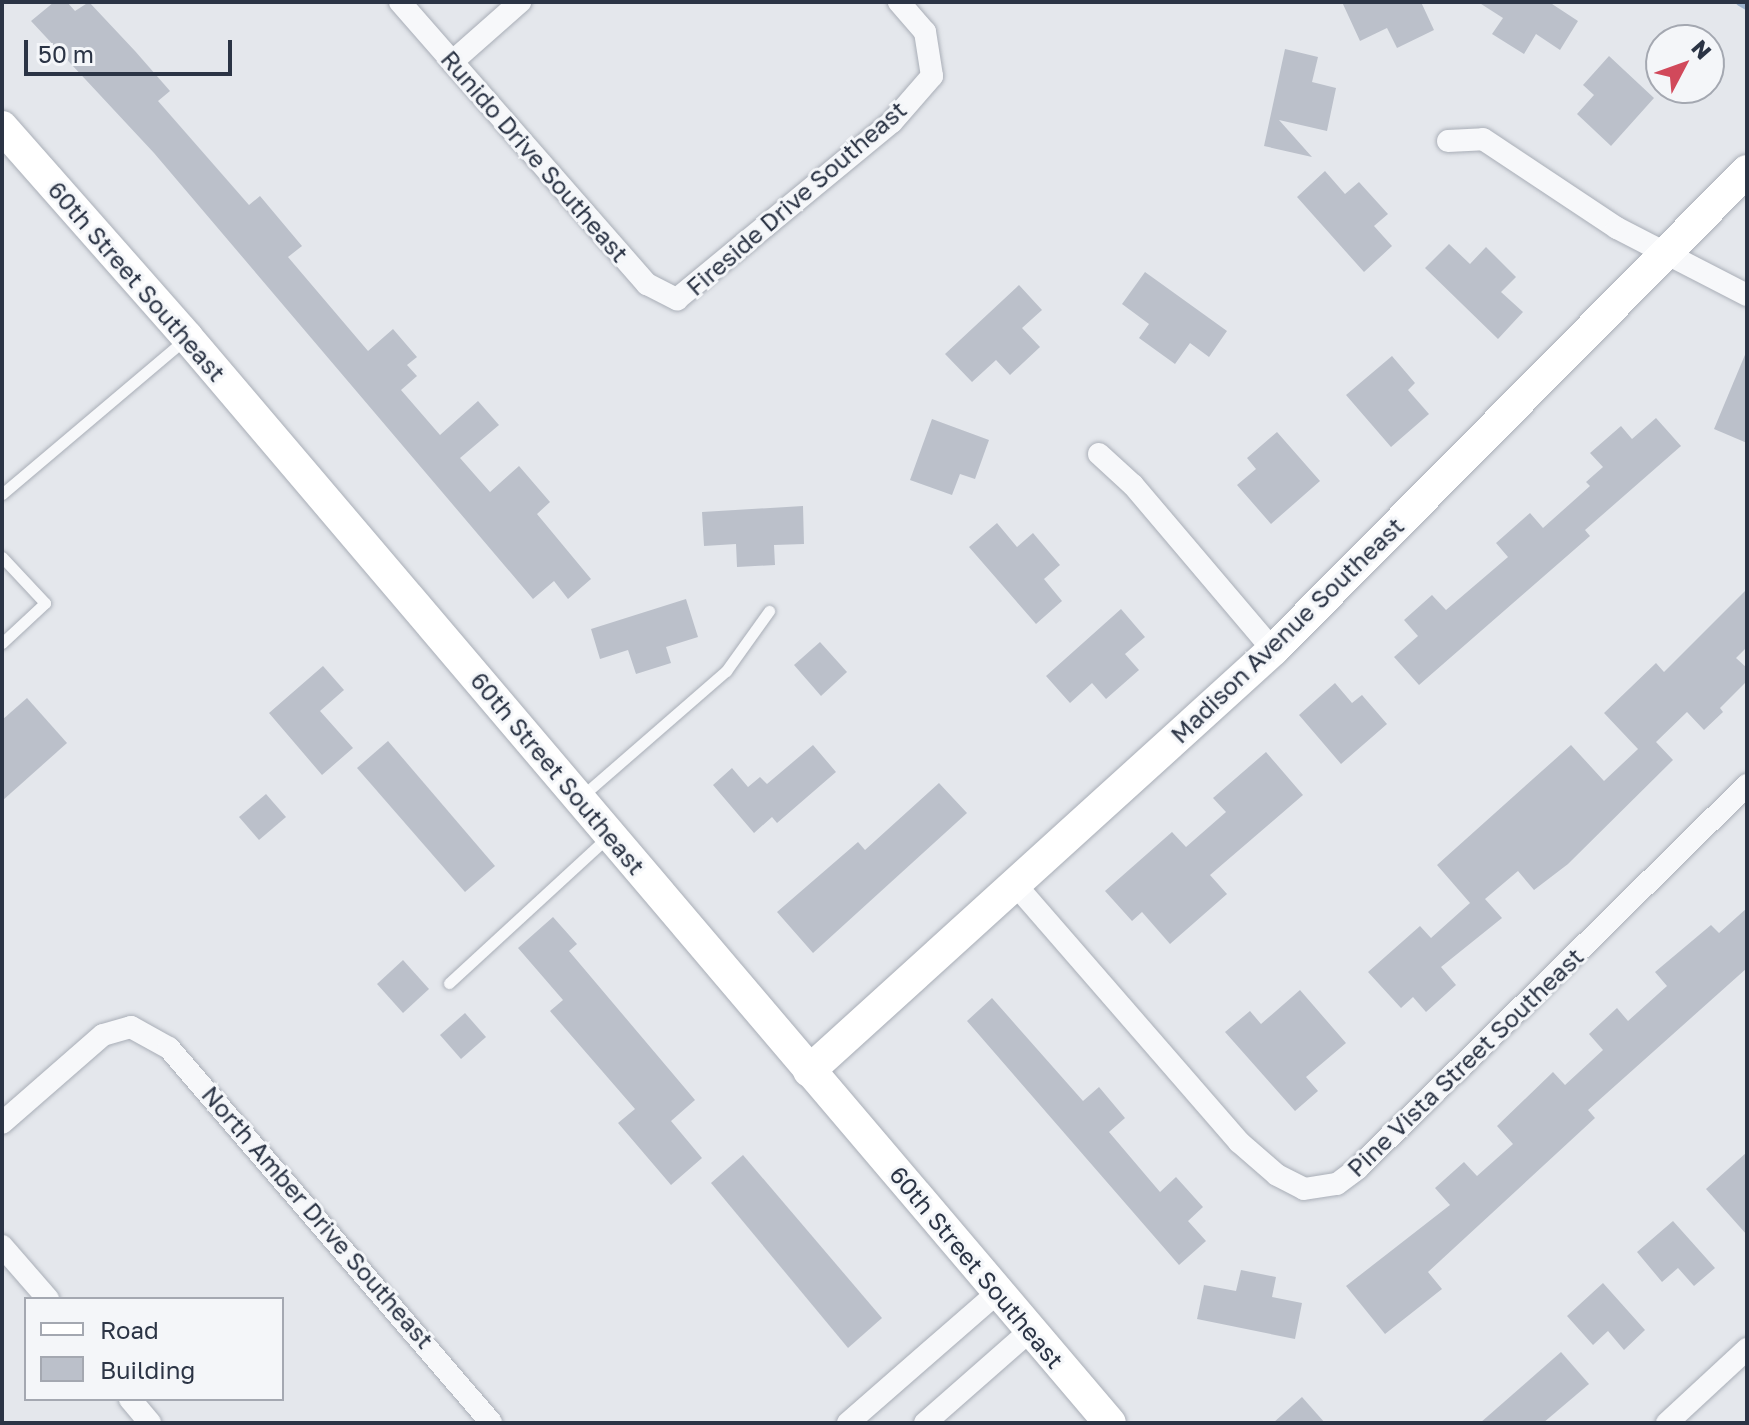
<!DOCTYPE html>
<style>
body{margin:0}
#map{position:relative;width:1749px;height:1425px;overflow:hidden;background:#e4e7ec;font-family:"Golos Text",sans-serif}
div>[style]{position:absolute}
.stream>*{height:8px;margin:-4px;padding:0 4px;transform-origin:4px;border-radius:4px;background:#9fb4cc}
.building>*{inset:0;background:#bbc0ca}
.roads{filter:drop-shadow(0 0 2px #a9aeb7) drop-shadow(0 0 2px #a9aeb7)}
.lane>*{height:11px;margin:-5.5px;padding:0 5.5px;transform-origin:5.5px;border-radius:5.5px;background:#f7f8fa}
.street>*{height:22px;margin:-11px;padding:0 11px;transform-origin:11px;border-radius:11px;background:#f7f8fa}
.secondary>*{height:32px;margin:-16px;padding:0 16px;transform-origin:16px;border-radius:16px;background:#fff}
span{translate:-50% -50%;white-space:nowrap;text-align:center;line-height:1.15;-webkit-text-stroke:6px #f4f6f9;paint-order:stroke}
.street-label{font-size:24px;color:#2b3445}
.frame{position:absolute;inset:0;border:4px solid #2b3445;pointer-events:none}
.legend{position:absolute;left:24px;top:1297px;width:260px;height:104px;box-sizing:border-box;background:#f4f6f9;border:2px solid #a4a8b1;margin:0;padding:10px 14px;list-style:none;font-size:24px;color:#2b3445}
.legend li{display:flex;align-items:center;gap:16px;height:40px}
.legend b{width:40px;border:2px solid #a4a8b1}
.north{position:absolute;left:1645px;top:24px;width:80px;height:80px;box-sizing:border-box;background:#f4f6f9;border:2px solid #a4a8b1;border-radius:50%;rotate:49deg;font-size:22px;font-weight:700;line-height:32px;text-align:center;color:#2b3445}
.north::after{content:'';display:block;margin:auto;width:28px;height:36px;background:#d1495b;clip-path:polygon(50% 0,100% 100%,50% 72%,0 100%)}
.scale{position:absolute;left:24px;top:40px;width:208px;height:36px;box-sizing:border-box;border:4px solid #2b3445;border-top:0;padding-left:10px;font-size:24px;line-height:28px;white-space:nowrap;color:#2b3445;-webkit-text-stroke:6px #f4f6f9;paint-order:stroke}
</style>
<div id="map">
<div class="stream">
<div style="left:1740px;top:2px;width:8px;rotate:30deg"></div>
</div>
<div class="building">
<div style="clip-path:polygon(54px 2px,67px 2px,75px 11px,89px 2px,135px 51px,170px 91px,158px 101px,249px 205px,260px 196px,302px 246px,288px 257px,368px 351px,393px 329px,417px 357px,407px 365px,417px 376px,401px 390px,440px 435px,478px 401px,499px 425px,460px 458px,490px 492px,519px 466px,550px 502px,537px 514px,591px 579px,568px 599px,554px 581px,533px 599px,154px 153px,31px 21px)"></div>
<div style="clip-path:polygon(1342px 2px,1421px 2px,1434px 30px,1397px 48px,1387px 28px,1360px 41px)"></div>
<div style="clip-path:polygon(1478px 2px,1549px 2px,1578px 21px,1560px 50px,1536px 34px,1524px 54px,1492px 34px,1503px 18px)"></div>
<div style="clip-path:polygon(1285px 49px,1318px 57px,1312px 82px,1336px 88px,1327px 131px,1279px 120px,1312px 157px,1264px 146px)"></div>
<div style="clip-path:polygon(1609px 56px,1654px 98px,1611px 146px,1577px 114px,1594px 95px,1583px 85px)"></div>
<div style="clip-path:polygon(1325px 171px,1345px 194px,1359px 182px,1388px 214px,1374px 226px,1392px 246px,1364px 272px,1297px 197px)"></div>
<div style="clip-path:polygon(1449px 244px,1470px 264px,1486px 247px,1516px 277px,1501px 292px,1523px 312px,1498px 339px,1425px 268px)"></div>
<div style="clip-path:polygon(1145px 272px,1227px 331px,1209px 357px,1190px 343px,1175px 364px,1139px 338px,1149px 324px,1122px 304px)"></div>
<div style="clip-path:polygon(1019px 285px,1042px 310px,1022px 328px,1040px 347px,1010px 375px,996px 360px,972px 382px,945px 354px)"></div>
<div style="clip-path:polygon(1747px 350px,1747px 443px,1714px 429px)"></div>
<div style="clip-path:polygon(1392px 356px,1415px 383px,1408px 390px,1429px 414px,1391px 447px,1346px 395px)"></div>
<div style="clip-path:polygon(1656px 418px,1681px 446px,1585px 530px,1590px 536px,1419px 685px,1394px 657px,1418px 636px,1404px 620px,1432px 595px,1446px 610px,1508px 557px,1496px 543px,1530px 513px,1543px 528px,1590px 486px,1586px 482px,1603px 467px,1590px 453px,1621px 426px,1632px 439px)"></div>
<div style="clip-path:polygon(932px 419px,989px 440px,975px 479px,960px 474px,952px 495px,910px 480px)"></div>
<div style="clip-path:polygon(1277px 432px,1320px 481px,1271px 524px,1237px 485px,1256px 469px,1247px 458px)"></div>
<div style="clip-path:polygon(803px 506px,804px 544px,774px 545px,775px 565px,737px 567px,736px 544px,704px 546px,702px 512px)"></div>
<div style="clip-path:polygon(997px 523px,1017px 547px,1033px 533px,1060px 565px,1044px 579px,1062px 601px,1036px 624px,969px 547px)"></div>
<div style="clip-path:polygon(1747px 589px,1747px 647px,1736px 658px,1747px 668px,1747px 681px,1720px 708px,1723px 712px,1704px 730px,1687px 712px,1656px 742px,1673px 760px,1568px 864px,1534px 890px,1518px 871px,1485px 899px,1502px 918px,1441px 967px,1456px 985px,1426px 1012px,1413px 997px,1401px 1008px,1368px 972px,1420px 926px,1431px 938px,1470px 903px,1437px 865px,1571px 745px,1604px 781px,1638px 749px,1604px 713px,1656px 663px,1664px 672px)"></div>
<div style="clip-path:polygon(686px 599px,698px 637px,666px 647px,671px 663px,636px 674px,628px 650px,600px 659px,591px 629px)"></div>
<div style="clip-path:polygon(1121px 609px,1145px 637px,1125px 654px,1139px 670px,1106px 699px,1092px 683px,1070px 703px,1046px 676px)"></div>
<div style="clip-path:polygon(820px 642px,847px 672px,821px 696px,794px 665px)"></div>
<div style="clip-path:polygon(323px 666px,344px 690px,320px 711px,353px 748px,322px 775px,269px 713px)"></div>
<div style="clip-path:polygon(1335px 683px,1352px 703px,1362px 695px,1387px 724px,1341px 764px,1299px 715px)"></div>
<div style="clip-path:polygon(27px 698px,67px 743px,2px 801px,2px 720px)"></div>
<div style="clip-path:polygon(388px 741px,495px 866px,465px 892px,357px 768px)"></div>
<div style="clip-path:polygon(813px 745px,836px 772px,777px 823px,772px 817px,754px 833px,713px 785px,732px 768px,748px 787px,760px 777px,767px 784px)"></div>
<div style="clip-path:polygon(1266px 752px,1303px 795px,1210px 875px,1227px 894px,1170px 944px,1142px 912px,1132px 921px,1105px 891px,1172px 832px,1186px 847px,1226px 812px,1213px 798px)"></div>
<div style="clip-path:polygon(939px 783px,967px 813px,813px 953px,777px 912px,858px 842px,865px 850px)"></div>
<div style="clip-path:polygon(266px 794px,286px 817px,259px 840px,239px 817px)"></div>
<div style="clip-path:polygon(1747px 908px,1747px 968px,1588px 1110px,1595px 1118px,1428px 1272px,1442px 1289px,1385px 1334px,1346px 1286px,1450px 1205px,1435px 1188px,1464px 1162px,1477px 1176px,1513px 1144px,1497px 1126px,1553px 1072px,1565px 1085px,1603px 1050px,1589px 1034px,1617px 1008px,1628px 1021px,1667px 986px,1655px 972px,1711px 925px,1719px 933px)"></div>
<div style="clip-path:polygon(553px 917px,577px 944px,569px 951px,695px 1100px,671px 1121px,702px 1158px,671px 1185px,618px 1123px,635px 1109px,550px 1011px,563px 1000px,518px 948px)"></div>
<div style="clip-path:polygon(403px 960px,429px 989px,403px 1013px,377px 984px)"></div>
<div style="clip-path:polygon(1300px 990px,1346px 1043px,1306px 1077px,1318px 1091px,1295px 1111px,1225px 1032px,1250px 1011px,1261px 1024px)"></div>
<div style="clip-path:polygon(992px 998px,1083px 1101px,1099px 1087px,1125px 1118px,1109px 1132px,1160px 1192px,1176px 1177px,1203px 1207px,1188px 1221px,1206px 1241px,1179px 1265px,967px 1021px)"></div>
<div style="clip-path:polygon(465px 1013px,486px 1037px,461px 1059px,440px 1035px)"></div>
<div style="clip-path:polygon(1747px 1152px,1747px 1235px,1706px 1189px)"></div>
<div style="clip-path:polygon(743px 1155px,882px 1318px,848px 1348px,711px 1183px)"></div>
<div style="clip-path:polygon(1673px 1221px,1715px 1268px,1694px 1286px,1678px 1268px,1662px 1282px,1637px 1252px)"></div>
<div style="clip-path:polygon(1241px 1270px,1276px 1277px,1272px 1297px,1302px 1303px,1295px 1339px,1197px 1319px,1204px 1285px,1236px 1291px)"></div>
<div style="clip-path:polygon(1603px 1283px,1645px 1330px,1624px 1350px,1608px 1331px,1593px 1345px,1567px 1316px)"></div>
<div style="clip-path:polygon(1561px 1352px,1589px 1384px,1543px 1423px,1480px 1423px)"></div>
<div style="clip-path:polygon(1302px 1397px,1325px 1423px,1273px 1423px)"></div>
</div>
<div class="roads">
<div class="lane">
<div style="left:2px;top:494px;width:238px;rotate:-40.2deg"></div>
<div style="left:2px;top:557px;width:63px;rotate:46.9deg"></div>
<div style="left:45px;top:603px;width:59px;rotate:137.1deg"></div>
<div style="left:582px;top:796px;width:191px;rotate:-41deg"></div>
<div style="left:726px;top:671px;width:74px;rotate:-54.4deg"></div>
<div style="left:449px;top:983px;width:217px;rotate:-42.6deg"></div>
</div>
<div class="street">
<div style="left:400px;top:2px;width:375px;rotate:48.8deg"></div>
<div style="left:647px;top:284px;width:34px;rotate:27deg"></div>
<div style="left:677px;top:299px;width:278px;rotate:-39.5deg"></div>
<div style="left:892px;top:122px;width:61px;rotate:-49deg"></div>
<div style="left:932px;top:76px;width:45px;rotate:-99deg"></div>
<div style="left:925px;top:32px;width:40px;rotate:-131deg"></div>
<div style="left:452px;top:62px;width:91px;rotate:-41.4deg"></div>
<div style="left:1448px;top:141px;width:35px;rotate:-3deg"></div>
<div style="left:1483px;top:139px;width:161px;rotate:33.6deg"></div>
<div style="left:1617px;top:228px;width:146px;rotate:27.3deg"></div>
<div style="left:1099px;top:454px;width:46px;rotate:42.4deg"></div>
<div style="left:1133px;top:485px;width:216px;rotate:49.7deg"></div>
<div style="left:1014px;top:883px;width:343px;rotate:49deg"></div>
<div style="left:1239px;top:1142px;width:50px;rotate:41deg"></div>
<div style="left:1277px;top:1175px;width:30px;rotate:27deg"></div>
<div style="left:1304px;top:1189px;width:33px;rotate:-9deg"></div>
<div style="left:1337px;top:1184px;width:26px;rotate:-37deg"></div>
<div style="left:1358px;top:1168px;width:546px;rotate:-44.55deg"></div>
<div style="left:2px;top:1123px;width:134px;rotate:-41.1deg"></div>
<div style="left:103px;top:1035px;width:29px;rotate:-16deg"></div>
<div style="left:131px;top:1027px;width:43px;rotate:28.9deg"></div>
<div style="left:169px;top:1048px;width:494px;rotate:49.3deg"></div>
<div style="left:2px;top:1246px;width:70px;rotate:49deg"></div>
<div style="left:130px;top:1399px;width:31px;rotate:50deg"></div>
<div style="left:848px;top:1423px;width:199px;rotate:-41.1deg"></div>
<div style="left:925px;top:1423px;width:141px;rotate:-41.3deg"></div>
<div style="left:1667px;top:1423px;width:109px;rotate:-42.8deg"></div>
</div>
<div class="secondary">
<div style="left:2px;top:127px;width:280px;rotate:48.6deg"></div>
<div style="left:187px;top:337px;width:1425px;rotate:49.64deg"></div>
<div style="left:809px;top:1071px;width:627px;rotate:-42.22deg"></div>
<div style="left:1273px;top:650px;width:674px;rotate:-45.3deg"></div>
</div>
</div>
<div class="street-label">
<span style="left:535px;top:156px;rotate:49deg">Runido Drive Southeast</span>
<span style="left:796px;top:198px;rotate:-41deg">Fireside Drive Southeast</span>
<span style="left:137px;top:281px;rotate:49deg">60th Street Southeast</span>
<span style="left:1287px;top:630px;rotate:-44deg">Madison Avenue Southeast</span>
<span style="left:558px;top:773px;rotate:50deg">60th Street Southeast</span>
<span style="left:1465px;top:1062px;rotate:-44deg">Pine Vista Street Southeast</span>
<span style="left:318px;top:1217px;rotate:49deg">North Amber Drive Southeast</span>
<span style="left:977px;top:1267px;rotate:50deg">60th Street Southeast</span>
</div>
<div class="frame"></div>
<ul class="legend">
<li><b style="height:10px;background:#fff"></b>Road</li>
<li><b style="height:22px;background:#bbc0ca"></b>Building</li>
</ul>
<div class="north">N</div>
<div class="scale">50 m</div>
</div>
